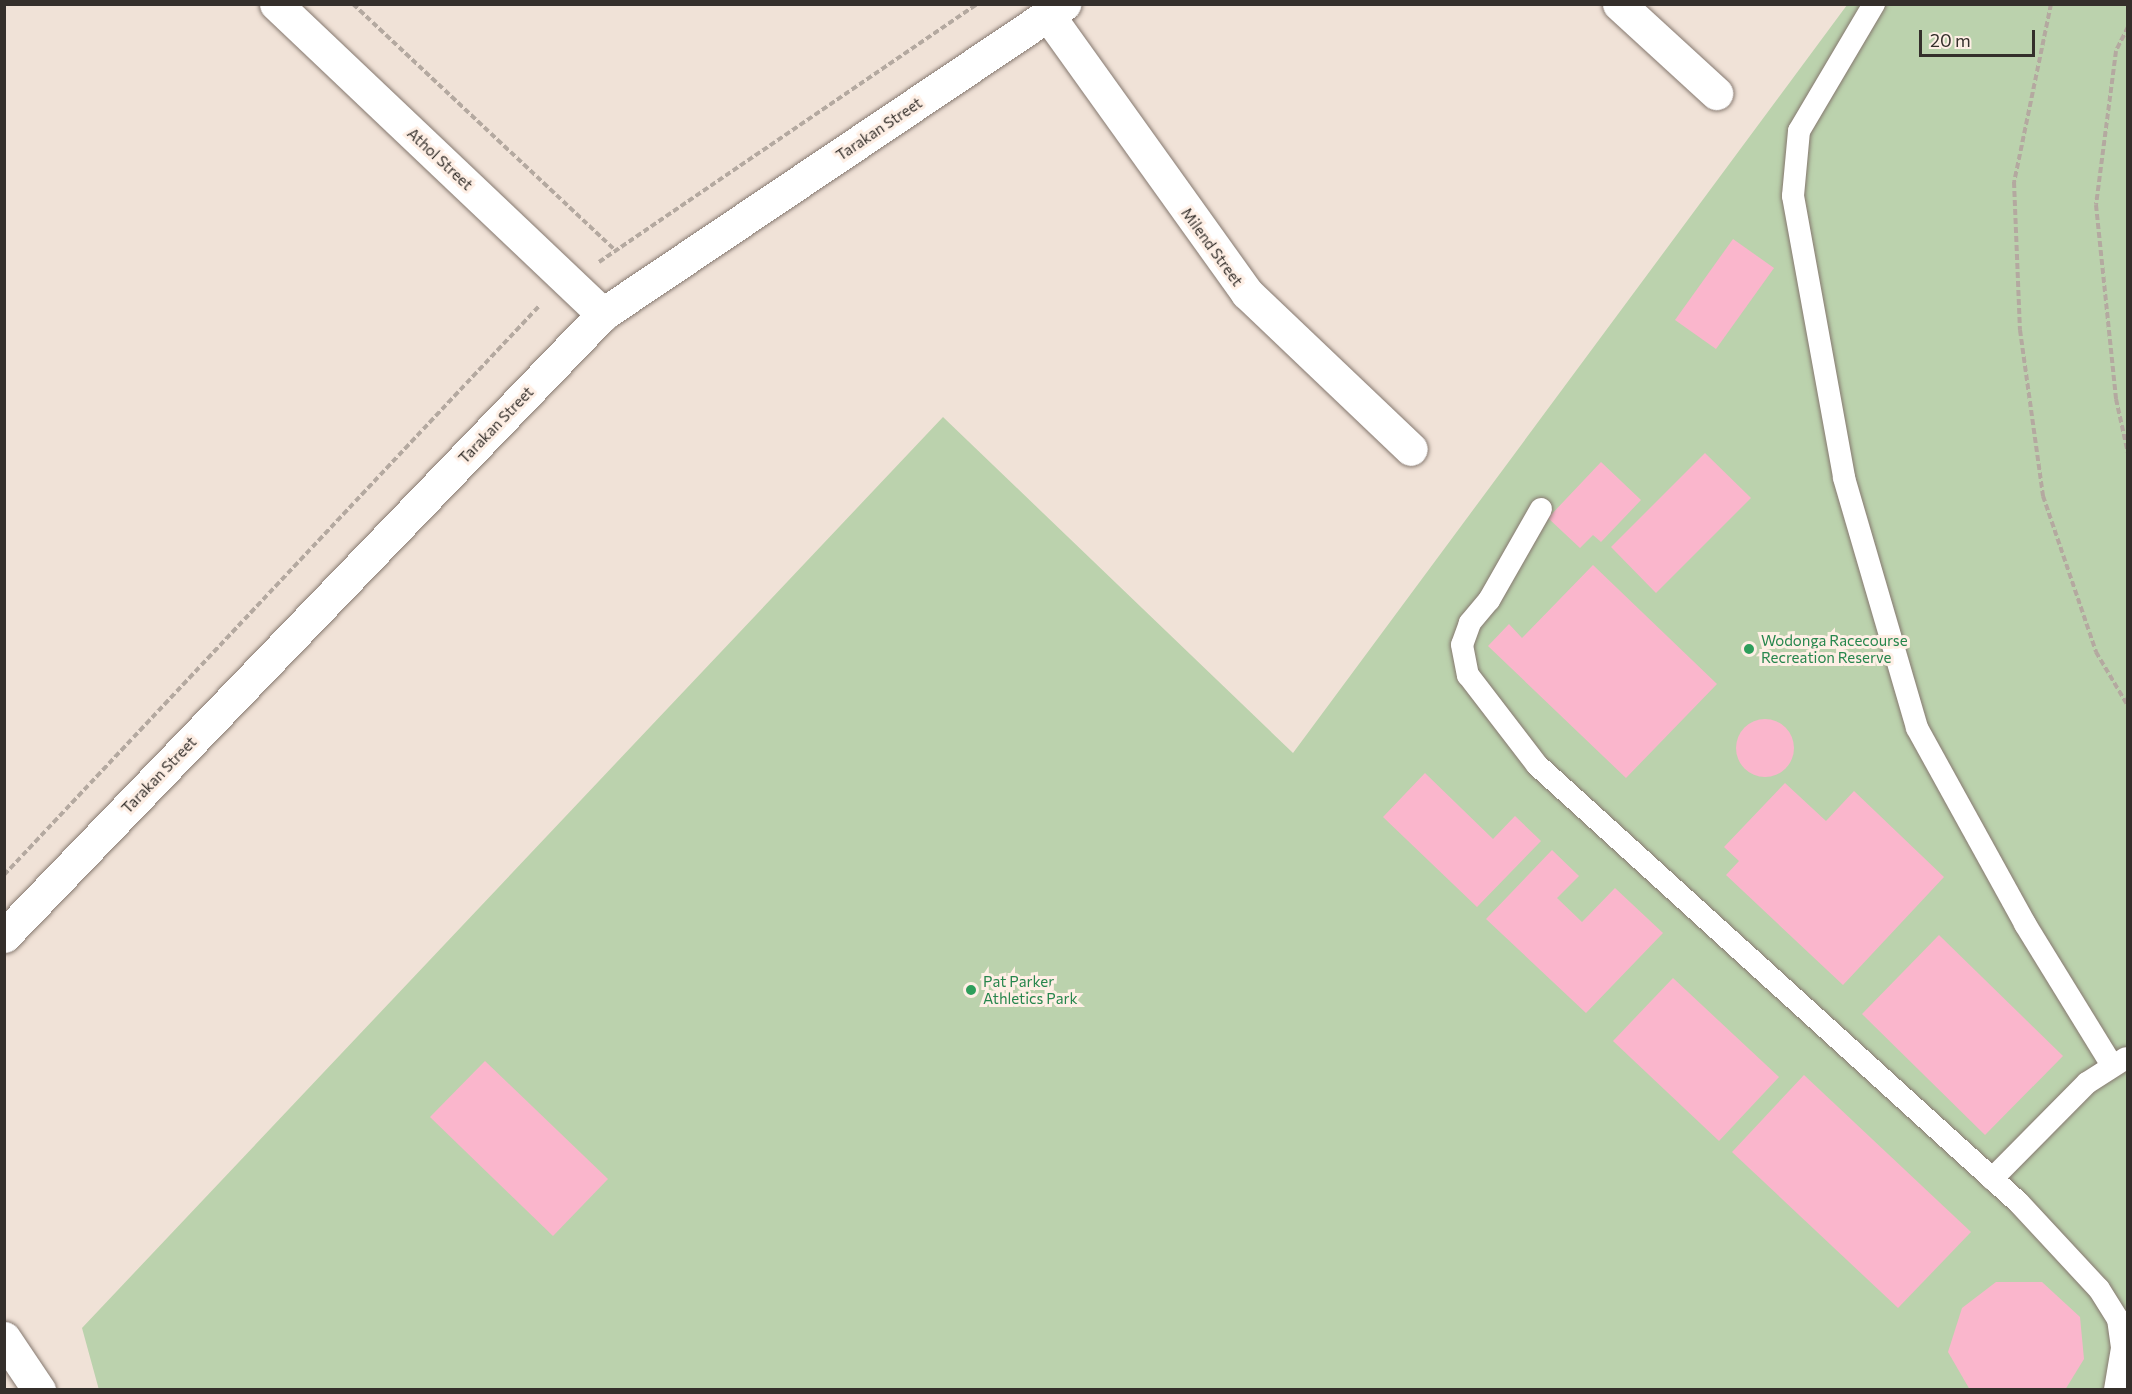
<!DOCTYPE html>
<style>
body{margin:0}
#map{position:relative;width:2132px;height:1394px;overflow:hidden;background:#f0e2d7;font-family:Commissioner,sans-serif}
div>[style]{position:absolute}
.green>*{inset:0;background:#bbd2ad}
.building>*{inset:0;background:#fab6cc}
.round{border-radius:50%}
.path>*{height:4px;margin-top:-2px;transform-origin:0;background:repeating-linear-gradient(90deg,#b4a9a0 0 6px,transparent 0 9px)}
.roads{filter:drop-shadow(0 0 2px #85786f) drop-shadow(0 0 2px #85786f)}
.service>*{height:22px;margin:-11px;padding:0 11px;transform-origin:11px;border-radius:11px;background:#fff}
.minor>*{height:33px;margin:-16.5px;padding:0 16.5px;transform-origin:16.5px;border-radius:16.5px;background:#fff}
.secondary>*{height:33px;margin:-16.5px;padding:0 16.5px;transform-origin:16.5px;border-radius:16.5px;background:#fff}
.dots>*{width:16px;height:16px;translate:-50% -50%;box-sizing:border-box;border:3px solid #feefe5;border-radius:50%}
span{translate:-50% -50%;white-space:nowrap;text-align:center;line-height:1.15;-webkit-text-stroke:6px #feefe5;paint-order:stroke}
.street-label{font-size:15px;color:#342f2b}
.leisure-label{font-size:15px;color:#27864d}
.left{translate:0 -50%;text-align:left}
.frame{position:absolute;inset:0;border:6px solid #342f2b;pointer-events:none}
.scale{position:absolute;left:1919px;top:30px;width:116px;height:27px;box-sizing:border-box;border:3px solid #342f2b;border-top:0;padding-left:8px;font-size:18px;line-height:21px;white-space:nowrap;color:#342f2b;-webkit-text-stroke:4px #feefe5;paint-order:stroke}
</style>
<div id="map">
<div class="green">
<div style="clip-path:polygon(1847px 5px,2127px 5px,2127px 1389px,99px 1390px,82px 1328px,943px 417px,1293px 753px)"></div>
</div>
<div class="building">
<div style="clip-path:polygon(1733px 239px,1774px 268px,1716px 349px,1675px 320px)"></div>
<div style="clip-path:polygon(1705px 453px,1751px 498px,1656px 593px,1611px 547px)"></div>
<div style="clip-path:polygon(1601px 462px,1641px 500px,1601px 542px,1593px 535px,1580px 548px,1548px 518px)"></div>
<div style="clip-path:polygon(1593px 565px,1717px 684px,1626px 778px,1488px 646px,1509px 624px,1522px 638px)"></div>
<div class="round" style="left:1736px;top:719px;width:58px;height:58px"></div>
<div style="clip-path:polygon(1425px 773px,1493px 839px,1515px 816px,1541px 841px,1477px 907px,1383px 817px)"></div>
<div style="clip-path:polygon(1785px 783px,1826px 821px,1854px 791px,1944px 877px,1843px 985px,1726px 875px,1739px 861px,1724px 847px)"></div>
<div style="clip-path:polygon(1552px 850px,1579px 876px,1557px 898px,1582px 922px,1615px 888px,1663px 933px,1586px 1013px,1486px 919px)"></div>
<div style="clip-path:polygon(1939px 935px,2063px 1056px,1985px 1135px,1862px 1014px)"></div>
<div style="clip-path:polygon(1673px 978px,1779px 1077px,1719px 1141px,1613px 1041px)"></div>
<div style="clip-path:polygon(485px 1061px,608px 1179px,553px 1236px,430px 1117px)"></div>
<div style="clip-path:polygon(1804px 1075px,1971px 1232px,1898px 1308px,1732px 1152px)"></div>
<div style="clip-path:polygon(1996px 1282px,2042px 1282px,2080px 1317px,2084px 1359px,2065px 1390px,1970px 1390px,1948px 1352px,1962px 1308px)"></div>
</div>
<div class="path">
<div style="left:353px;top:4px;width:361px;rotate:43.2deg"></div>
<div style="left:2051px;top:4px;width:182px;rotate:101.7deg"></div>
<div style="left:2014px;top:182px;width:148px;rotate:87.7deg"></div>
<div style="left:2020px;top:330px;width:168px;rotate:82.1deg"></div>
<div style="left:2043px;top:496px;width:165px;rotate:71.2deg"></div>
<div style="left:2096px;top:652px;width:63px;rotate:59.3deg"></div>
<div style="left:2128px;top:27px;width:27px;rotate:117deg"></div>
<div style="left:2116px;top:51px;width:155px;rotate:97.4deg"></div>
<div style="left:2096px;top:205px;width:195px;rotate:84.1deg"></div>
<div style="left:2116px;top:399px;width:55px;rotate:77.5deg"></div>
<div style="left:599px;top:262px;width:458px;rotate:-34.3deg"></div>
<div style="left:4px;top:875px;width:782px;rotate:-46.76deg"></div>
</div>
<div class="roads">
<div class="service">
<div style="left:1874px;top:4px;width:147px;rotate:120.6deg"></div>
<div style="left:1799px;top:131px;width:65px;rotate:95.3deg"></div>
<div style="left:1793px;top:196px;width:287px;rotate:79.7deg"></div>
<div style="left:1844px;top:478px;width:260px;rotate:73.7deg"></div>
<div style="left:1917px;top:728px;width:224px;rotate:61.1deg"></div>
<div style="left:2025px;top:924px;width:164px;rotate:58.4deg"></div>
<div style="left:1541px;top:509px;width:105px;rotate:119.7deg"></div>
<div style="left:1489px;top:600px;width:30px;rotate:130deg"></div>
<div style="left:1470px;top:623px;width:23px;rotate:110deg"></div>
<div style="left:1462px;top:645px;width:31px;rotate:79deg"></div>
<div style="left:1468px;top:675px;width:113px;rotate:52.5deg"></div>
<div style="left:1537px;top:765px;width:651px;rotate:42.26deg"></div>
<div style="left:2019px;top:1203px;width:117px;rotate:47.1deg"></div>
<div style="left:2099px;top:1289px;width:36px;rotate:58deg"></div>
<div style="left:2118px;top:1319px;width:29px;rotate:82deg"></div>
<div style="left:2122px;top:1348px;width:43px;rotate:99.5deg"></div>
<div style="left:1992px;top:1179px;width:135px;rotate:-45.3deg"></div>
<div style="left:2087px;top:1083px;width:46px;rotate:-32.7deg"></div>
</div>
<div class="minor">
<div style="left:276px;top:4px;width:451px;rotate:43.5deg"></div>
<div style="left:1619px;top:4px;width:132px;rotate:42.5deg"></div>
<div style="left:1048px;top:15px;width:342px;rotate:54.4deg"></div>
<div style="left:1247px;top:293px;width:226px;rotate:43.6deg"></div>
<div style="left:4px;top:936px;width:864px;rotate:-46.08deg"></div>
<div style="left:603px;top:314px;width:556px;rotate:-33.92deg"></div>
</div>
<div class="secondary">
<div style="left:4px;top:1338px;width:63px;rotate:56.1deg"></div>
</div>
</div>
<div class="dots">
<div style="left:1749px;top:649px;background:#2e9e5b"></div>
<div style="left:971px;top:990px;background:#2e9e5b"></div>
</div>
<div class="street-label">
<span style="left:879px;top:129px;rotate:-34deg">Tarakan Street</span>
<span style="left:440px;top:159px;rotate:43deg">Athol Street</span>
<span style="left:1212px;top:247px;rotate:54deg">Milend Street</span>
<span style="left:496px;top:425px;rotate:-46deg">Tarakan Street</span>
<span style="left:159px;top:775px;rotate:-46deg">Tarakan Street</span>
</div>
<div class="leisure-label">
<span class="left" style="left:1761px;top:649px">Wodonga Racecourse<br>Recreation Reserve</span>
<span class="left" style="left:983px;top:990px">Pat Parker<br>Athletics Park</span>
</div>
<div class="frame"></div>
<div class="scale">20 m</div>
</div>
